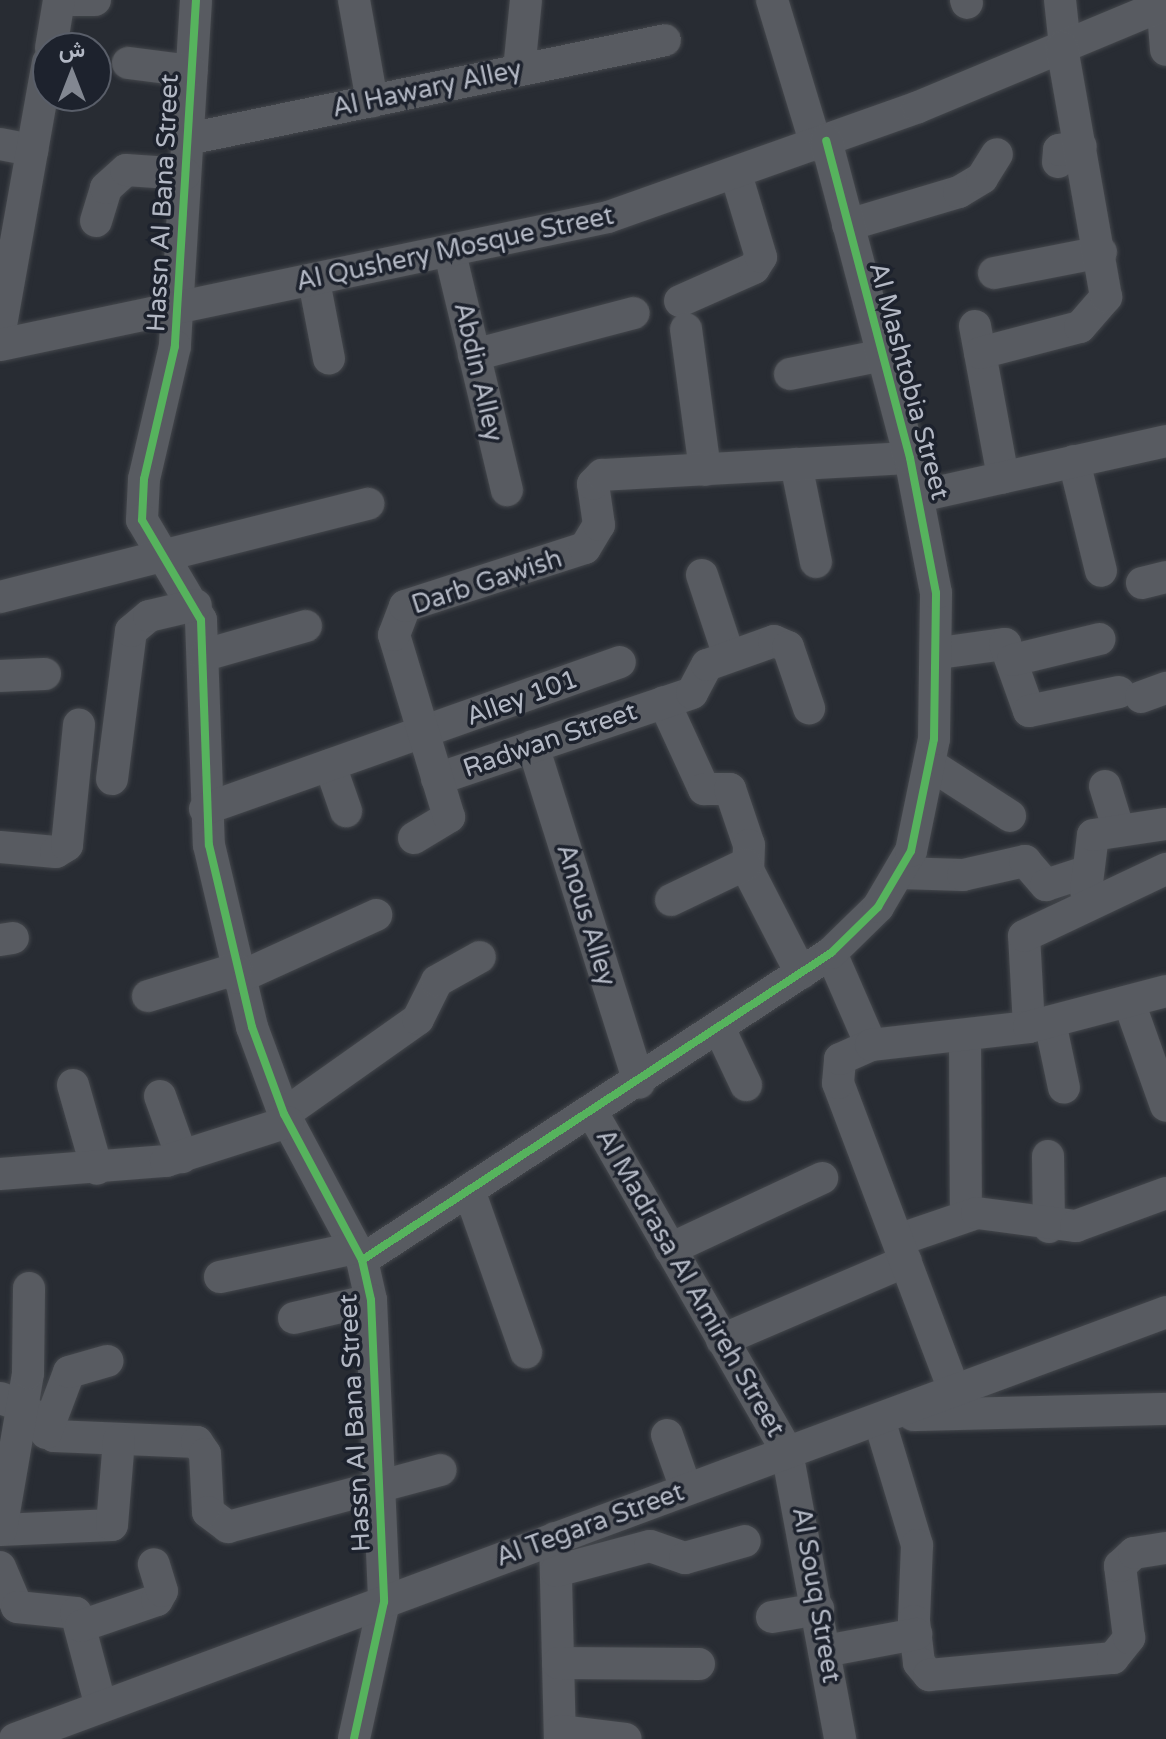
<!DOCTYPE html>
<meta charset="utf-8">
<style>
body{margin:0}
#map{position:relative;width:1166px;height:1739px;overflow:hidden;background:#282c33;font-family:"Varela Round",Vazirmatn,sans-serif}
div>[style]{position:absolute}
.roads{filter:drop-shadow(0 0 2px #44474c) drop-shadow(0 0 2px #44474c)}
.minor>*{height:32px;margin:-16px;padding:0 16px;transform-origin:16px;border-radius:16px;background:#585b61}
.cycleway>*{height:8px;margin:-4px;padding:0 4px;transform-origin:4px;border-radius:4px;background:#56b35d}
span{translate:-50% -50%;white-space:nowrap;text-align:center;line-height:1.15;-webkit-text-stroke:7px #1d222d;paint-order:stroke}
.street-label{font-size:26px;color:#b3b8c4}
.north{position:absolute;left:32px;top:32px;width:80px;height:80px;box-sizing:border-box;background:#1d222d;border:2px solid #595e69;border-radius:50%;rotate:0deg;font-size:22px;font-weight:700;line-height:32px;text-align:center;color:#b3b8c4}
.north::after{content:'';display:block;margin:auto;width:28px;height:36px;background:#828791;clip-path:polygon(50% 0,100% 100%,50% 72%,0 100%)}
</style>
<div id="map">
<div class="roads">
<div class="minor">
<div style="left:64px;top:0;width:31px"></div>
<div style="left:196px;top:0;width:347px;rotate:93.5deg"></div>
<div style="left:175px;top:346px;width:137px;rotate:103.1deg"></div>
<div style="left:144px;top:479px;width:41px;rotate:92.8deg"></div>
<div style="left:142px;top:520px;width:116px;rotate:59.5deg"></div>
<div style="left:201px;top:620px;width:225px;rotate:88deg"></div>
<div style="left:209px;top:845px;width:187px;rotate:76.7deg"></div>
<div style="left:252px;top:1027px;width:93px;rotate:69.8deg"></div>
<div style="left:284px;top:1114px;width:166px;rotate:61.9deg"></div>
<div style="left:362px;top:1260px;width:41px;rotate:77.3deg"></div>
<div style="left:371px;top:1300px;width:302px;rotate:87.5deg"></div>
<div style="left:384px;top:1602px;width:140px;rotate:102.4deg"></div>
<div style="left:354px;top:0;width:103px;rotate:79.9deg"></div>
<div style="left:772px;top:0;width:152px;rotate:73.1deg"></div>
<div style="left:966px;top:0;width:3px;rotate:72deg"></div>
<div style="left:1060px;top:0;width:46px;rotate:83.8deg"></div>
<div style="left:1162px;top:0;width:50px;rotate:85.4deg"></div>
<div style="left:51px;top:48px;width:49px;rotate:-80.5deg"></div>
<div style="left:128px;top:63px;width:64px;rotate:7.2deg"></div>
<div style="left:519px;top:70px;width:70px;rotate:-84.3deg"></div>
<div style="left:188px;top:139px;width:487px;rotate:-11.7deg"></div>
<div style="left:0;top:144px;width:33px;rotate:11deg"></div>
<div style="left:1058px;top:162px;width:12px;rotate:-85deg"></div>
<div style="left:1059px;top:150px;width:22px;rotate:-10deg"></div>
<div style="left:96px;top:221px;width:34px;rotate:-73deg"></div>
<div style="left:106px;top:188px;width:27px;rotate:-42deg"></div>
<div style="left:126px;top:170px;width:59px;rotate:3.9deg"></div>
<div style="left:848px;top:225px;width:116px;rotate:-16.6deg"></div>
<div style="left:959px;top:192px;width:27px;rotate:-31deg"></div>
<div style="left:982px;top:178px;width:28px;rotate:-58deg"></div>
<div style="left:450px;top:253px;width:244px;rotate:76.5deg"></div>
<div style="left:994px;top:273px;width:109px;rotate:-11.1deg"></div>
<div style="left:314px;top:281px;width:79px;rotate:79.1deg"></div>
<div style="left:680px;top:301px;width:81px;rotate:-24deg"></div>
<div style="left:754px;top:268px;width:13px;rotate:-58deg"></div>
<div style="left:761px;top:257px;width:87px;rotate:-106.8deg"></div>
<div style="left:975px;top:326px;width:154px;rotate:79.5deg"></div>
<div style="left:686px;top:329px;width:142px;rotate:82.3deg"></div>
<div style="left:0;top:331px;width:273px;rotate:-79.9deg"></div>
<div style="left:0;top:345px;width:621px;rotate:-11.89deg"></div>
<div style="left:608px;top:217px;width:329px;rotate:-19.5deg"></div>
<div style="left:918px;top:107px;width:269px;rotate:-22.6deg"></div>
<div style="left:980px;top:353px;width:103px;rotate:-14.6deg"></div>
<div style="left:1080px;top:327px;width:40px;rotate:-49deg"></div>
<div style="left:1106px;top:297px;width:254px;rotate:-100deg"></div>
<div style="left:474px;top:355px;width:165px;rotate:-14.7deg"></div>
<div style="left:790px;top:374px;width:95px;rotate:-11.5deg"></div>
<div style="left:1074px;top:461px;width:113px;rotate:76.2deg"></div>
<div style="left:796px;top:464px;width:100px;rotate:78.5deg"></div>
<div style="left:920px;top:496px;width:252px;rotate:-12.6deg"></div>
<div style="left:702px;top:575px;width:85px;rotate:71.6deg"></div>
<div style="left:1142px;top:583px;width:25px;rotate:-14deg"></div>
<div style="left:0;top:597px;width:380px;rotate:-14.2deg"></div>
<div style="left:939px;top:653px;width:67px;rotate:-7.8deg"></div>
<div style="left:1005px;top:644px;width:71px;rotate:70.3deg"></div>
<div style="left:1029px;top:711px;width:92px;rotate:-11.9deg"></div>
<div style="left:205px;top:655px;width:105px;rotate:-16deg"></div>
<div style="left:1013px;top:660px;width:89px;rotate:-13.6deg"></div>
<div style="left:0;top:676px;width:45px;rotate:-2.5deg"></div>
<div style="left:1141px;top:697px;width:27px;rotate:-20deg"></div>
<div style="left:664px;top:702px;width:96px;rotate:65.3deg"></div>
<div style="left:704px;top:789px;width:26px"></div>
<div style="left:730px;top:789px;width:59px;rotate:71.3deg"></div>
<div style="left:749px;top:845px;width:25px;rotate:92deg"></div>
<div style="left:748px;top:870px;width:116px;rotate:62.8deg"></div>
<div style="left:533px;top:746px;width:353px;rotate:72.5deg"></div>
<div style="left:330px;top:765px;width:49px;rotate:70.8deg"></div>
<div style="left:931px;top:765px;width:94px;rotate:32.8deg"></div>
<div style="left:112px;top:779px;width:149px;rotate:-82.7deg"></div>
<div style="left:131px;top:631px;width:23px;rotate:-40deg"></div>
<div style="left:149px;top:616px;width:48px;rotate:-13.2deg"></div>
<div style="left:437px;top:779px;width:269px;rotate:-18.6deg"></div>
<div style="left:692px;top:693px;width:32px;rotate:-62deg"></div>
<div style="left:707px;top:665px;width:71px;rotate:-19.7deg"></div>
<div style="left:774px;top:641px;width:15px;rotate:23deg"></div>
<div style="left:788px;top:647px;width:65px;rotate:71deg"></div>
<div style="left:1105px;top:786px;width:44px;rotate:72.8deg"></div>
<div style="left:205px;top:809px;width:440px;rotate:-19.5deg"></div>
<div style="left:414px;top:838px;width:41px;rotate:-31deg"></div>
<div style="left:449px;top:817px;width:190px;rotate:-106.8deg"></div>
<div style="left:394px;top:635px;width:31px;rotate:-69deg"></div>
<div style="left:405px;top:606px;width:189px;rotate:-17.9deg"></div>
<div style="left:585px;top:548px;width:27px;rotate:-59deg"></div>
<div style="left:599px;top:525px;width:41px;rotate:-98.3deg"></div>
<div style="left:593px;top:484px;width:13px;rotate:-45deg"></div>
<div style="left:602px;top:475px;width:308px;rotate:-3.2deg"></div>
<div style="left:0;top:847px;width:56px;rotate:5.1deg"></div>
<div style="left:56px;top:852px;width:13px;rotate:-32deg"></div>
<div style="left:67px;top:845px;width:121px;rotate:-84.3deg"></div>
<div style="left:900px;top:873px;width:63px;rotate:1.8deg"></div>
<div style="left:963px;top:875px;width:64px;rotate:-12.7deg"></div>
<div style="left:1025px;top:861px;width:32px;rotate:49deg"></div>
<div style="left:1046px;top:885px;width:42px;rotate:-18deg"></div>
<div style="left:1086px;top:891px;width:56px;rotate:-82.9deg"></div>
<div style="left:1093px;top:835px;width:74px;rotate:-8.6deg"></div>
<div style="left:671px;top:900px;width:83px;rotate:-25.6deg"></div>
<div style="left:0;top:940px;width:13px;rotate:-9deg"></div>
<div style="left:831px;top:953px;width:100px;rotate:66.5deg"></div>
<div style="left:238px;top:978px;width:152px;rotate:-24.5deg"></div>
<div style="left:148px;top:996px;width:92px;rotate:-17.1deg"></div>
<div style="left:1129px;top:1002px;width:110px;rotate:70.4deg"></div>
<div style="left:1050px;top:1022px;width:67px;rotate:78deg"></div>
<div style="left:1029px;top:1027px;width:91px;rotate:-93.1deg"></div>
<div style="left:1024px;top:936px;width:157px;rotate:-25.3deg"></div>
<div style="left:720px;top:1030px;width:61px;rotate:64.7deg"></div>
<div style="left:965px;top:1037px;width:179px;rotate:89.7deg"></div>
<div style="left:73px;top:1085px;width:87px;rotate:74.1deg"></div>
<div style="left:160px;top:1096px;width:65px;rotate:70.2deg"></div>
<div style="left:284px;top:1114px;width:164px;rotate:-35.3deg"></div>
<div style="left:418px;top:1019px;width:42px;rotate:-63.4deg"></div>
<div style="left:437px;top:981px;width:49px;rotate:-29.2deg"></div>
<div style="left:593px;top:1114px;width:390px;rotate:60.1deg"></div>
<div style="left:787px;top:1452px;width:292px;rotate:79.5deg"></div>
<div style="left:1048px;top:1156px;width:71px;rotate:89.2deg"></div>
<div style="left:0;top:1174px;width:167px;rotate:-4.5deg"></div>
<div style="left:166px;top:1161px;width:128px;rotate:-17.7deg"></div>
<div style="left:470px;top:1193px;width:169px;rotate:70.6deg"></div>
<div style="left:898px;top:1240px;width:83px;rotate:-18.9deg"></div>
<div style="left:977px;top:1213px;width:100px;rotate:7.5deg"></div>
<div style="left:1076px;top:1226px;width:96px;rotate:-20.1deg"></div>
<div style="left:670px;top:1249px;width:168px;rotate:-25deg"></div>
<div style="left:362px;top:1260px;width:561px;rotate:-33.21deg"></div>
<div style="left:831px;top:953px;width:66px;rotate:-44.4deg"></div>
<div style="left:878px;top:907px;width:65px;rotate:-59.5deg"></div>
<div style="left:911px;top:851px;width:114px;rotate:-78.4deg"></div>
<div style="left:934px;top:739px;width:146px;rotate:-89.2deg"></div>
<div style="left:936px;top:593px;width:137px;rotate:-100.9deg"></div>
<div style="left:910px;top:458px;width:328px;rotate:-104.8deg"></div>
<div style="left:220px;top:1277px;width:138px;rotate:-12.1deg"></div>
<div style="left:294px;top:1318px;width:79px;rotate:-13.2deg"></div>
<div style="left:722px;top:1340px;width:200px;rotate:-23.2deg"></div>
<div style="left:954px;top:1390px;width:328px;rotate:-110.7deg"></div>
<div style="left:838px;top:1083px;width:24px;rotate:-85deg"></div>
<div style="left:840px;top:1059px;width:34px;rotate:-24deg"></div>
<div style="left:871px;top:1045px;width:159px;rotate:-6.5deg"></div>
<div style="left:1029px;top:1027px;width:142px;rotate:-14.7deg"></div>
<div style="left:0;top:1398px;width:24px;rotate:19deg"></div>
<div style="left:23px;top:1406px;width:43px;rotate:44.1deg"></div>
<div style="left:54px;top:1436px;width:143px;rotate:2.4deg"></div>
<div style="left:197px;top:1442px;width:14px;rotate:56deg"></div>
<div style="left:205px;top:1454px;width:58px;rotate:87deg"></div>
<div style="left:208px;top:1512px;width:25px;rotate:37deg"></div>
<div style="left:228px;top:1527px;width:220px;rotate:-15deg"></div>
<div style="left:913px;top:1415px;width:253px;rotate:-1.4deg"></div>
<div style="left:879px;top:1419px;width:132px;rotate:73.2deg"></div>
<div style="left:917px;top:1545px;width:76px;rotate:92.3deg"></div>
<div style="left:914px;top:1621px;width:42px;rotate:83.2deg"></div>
<div style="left:919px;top:1663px;width:16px;rotate:50deg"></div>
<div style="left:929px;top:1675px;width:185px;rotate:-5.3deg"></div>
<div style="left:1113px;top:1658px;width:26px;rotate:-51deg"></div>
<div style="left:1129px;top:1638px;width:73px;rotate:-97.1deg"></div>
<div style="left:1120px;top:1566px;width:19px;rotate:-43deg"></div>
<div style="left:1134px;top:1553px;width:32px;rotate:-9deg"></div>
<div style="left:46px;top:1433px;width:65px;rotate:-69.3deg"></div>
<div style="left:69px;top:1372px;width:40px;rotate:-16deg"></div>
<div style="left:667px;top:1435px;width:57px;rotate:70.6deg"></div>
<div style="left:0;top:1530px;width:112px;rotate:-2.6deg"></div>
<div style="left:112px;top:1525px;width:85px;rotate:-85.3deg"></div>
<div style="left:1px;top:1530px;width:159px;rotate:-80.2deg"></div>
<div style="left:28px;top:1373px;width:85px;rotate:-89.3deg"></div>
<div style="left:555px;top:1538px;width:201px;rotate:88.6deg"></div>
<div style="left:0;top:1567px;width:43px;rotate:67deg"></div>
<div style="left:17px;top:1607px;width:59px;rotate:5.8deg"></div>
<div style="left:76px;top:1613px;width:97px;rotate:75.1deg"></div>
<div style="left:556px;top:1571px;width:97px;rotate:-14.9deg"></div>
<div style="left:650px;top:1546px;width:37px;rotate:19deg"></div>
<div style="left:685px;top:1558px;width:62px;rotate:-15.8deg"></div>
<div style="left:772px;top:1617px;width:47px;rotate:-9.9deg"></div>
<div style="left:81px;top:1626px;width:80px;rotate:-18.9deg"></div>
<div style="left:157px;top:1600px;width:10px;rotate:-61deg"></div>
<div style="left:162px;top:1591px;width:28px;rotate:-107deg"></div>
<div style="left:825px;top:1651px;width:93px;rotate:-10.6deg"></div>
<div style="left:558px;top:1663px;width:141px;rotate:0.4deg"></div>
<div style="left:560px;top:1731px;width:66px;rotate:6.9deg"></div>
<div style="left:15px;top:1739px;width:1228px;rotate:-20.35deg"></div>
</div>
</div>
<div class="cycleway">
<div style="left:196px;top:0;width:347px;rotate:93.5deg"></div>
<div style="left:175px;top:346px;width:137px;rotate:103.1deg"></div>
<div style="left:144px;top:479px;width:41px;rotate:92.8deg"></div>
<div style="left:142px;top:520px;width:116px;rotate:59.5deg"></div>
<div style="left:201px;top:620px;width:225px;rotate:88deg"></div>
<div style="left:209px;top:845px;width:187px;rotate:76.7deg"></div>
<div style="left:252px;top:1027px;width:93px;rotate:69.8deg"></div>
<div style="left:284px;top:1114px;width:166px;rotate:61.9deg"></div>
<div style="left:362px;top:1260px;width:41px;rotate:77.3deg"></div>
<div style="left:371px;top:1300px;width:302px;rotate:87.5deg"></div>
<div style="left:384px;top:1602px;width:140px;rotate:102.4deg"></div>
<div style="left:362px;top:1260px;width:561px;rotate:-33.21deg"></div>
<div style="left:831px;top:953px;width:66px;rotate:-44.4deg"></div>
<div style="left:878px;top:907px;width:65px;rotate:-59.5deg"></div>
<div style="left:911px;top:851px;width:114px;rotate:-78.4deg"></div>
<div style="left:934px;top:739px;width:146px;rotate:-89.2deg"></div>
<div style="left:936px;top:593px;width:137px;rotate:-100.9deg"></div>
<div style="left:910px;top:458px;width:328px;rotate:-104.8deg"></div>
</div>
<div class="street-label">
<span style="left:427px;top:89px;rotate:-12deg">Al Hawary Alley</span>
<span style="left:163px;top:203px;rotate:-87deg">Hassn Al Bana Street</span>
<span style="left:455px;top:249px;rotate:-12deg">Al Qushery Mosque Street</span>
<span style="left:478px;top:372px;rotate:77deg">Abdin Alley</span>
<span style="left:909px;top:381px;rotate:75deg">Al Mashtobia Street</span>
<span style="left:487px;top:582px;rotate:-18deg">Darb Gawish</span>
<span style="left:522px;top:698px;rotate:-20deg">Alley 101</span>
<span style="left:550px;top:740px;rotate:-19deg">Radwan Street</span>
<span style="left:586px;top:915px;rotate:73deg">Anous Alley</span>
<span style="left:690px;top:1283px;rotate:60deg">Al Madrasa Al Amireh Street</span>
<span style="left:355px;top:1423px;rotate:-93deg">Hassn Al Bana Street</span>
<span style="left:590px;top:1525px;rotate:-20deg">Al Tegara Street</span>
<span style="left:816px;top:1595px;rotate:80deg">Al Souq Street</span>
</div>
<div class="north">ش</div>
</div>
